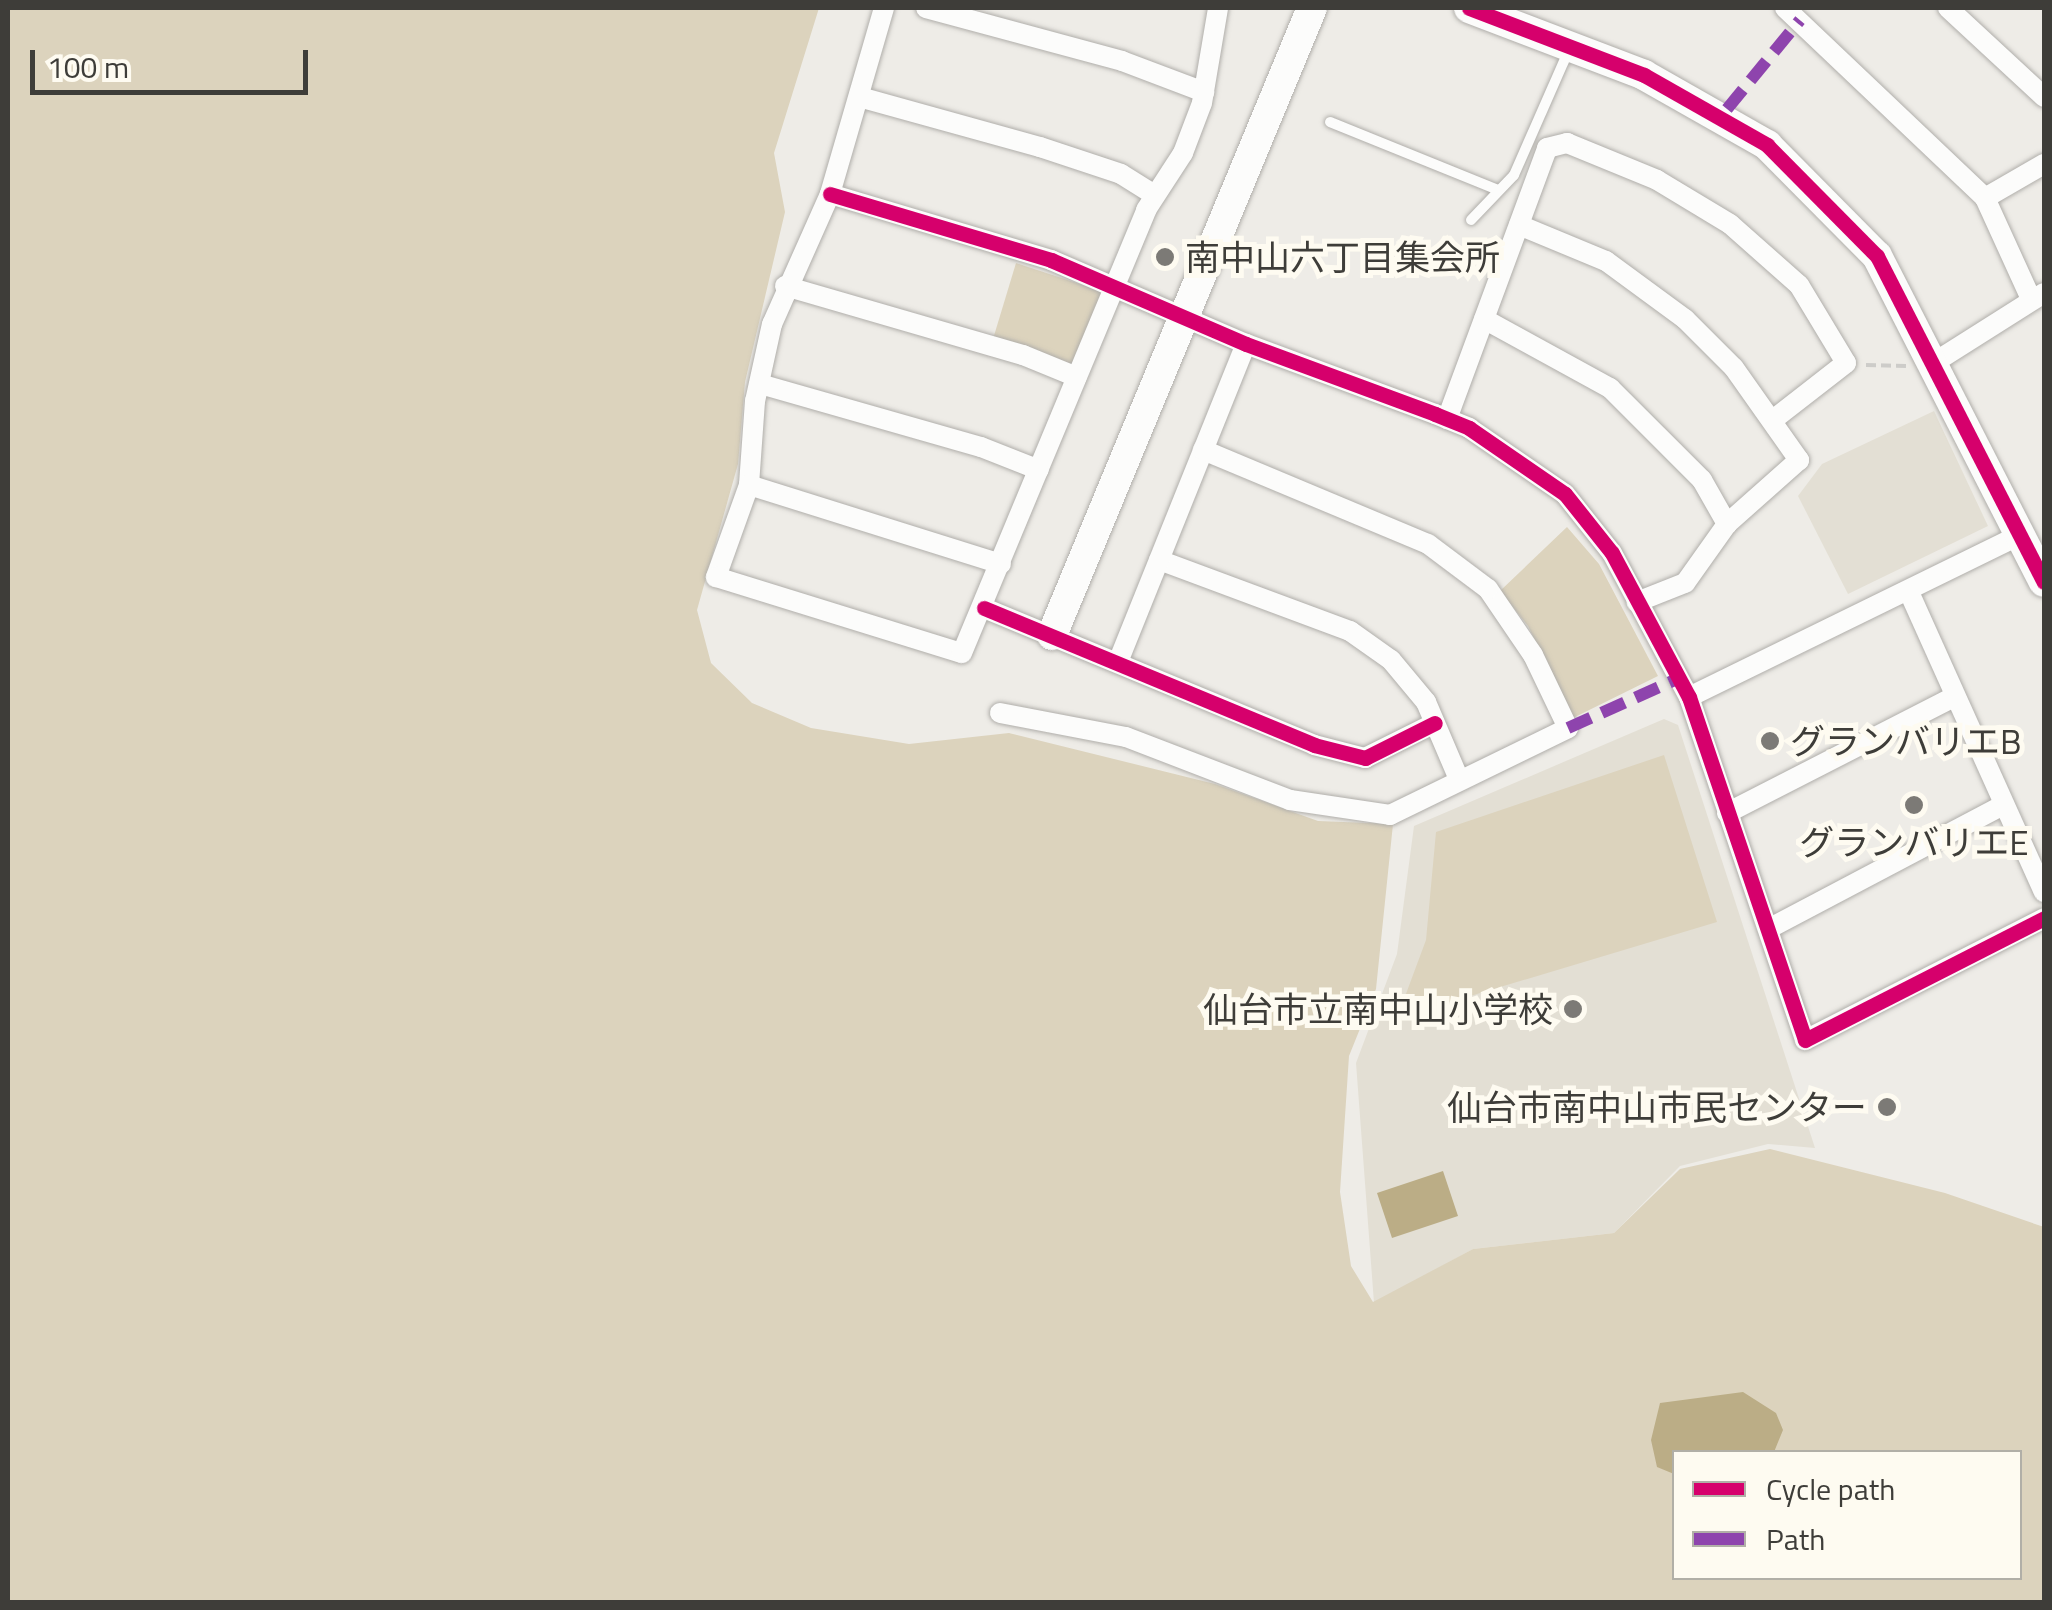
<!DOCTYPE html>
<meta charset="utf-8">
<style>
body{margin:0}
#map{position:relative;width:2052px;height:1610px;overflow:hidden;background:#eeece7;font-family:"Titillium Web","Noto Sans JP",sans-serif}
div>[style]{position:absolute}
.built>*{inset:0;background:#e3dfd4}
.green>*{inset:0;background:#dcd3bd}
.water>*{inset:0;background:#bbad86}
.path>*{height:4px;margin-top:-2px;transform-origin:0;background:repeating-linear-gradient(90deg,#cdccc9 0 10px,transparent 0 15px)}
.roads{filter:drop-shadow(0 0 2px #b0aeaa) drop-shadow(0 0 2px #b0aeaa)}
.lane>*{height:10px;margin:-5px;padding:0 5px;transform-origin:5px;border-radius:5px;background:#fcfcfb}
.street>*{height:20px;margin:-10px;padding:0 10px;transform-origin:10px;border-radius:10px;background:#fcfcfb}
.secondary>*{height:30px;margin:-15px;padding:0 15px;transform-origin:15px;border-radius:15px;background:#fcfcfb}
.quiet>*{height:12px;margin-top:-6px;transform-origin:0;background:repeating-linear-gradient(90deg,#8e44ad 0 25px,transparent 0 37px)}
.cycleway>*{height:15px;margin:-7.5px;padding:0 7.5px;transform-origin:7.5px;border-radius:7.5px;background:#d6006c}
.dots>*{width:28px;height:28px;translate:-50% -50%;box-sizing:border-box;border:5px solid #fefbf1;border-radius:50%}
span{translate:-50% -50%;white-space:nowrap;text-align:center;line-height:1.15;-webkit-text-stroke:10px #fefbf1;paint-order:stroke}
.poi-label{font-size:35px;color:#3e3d39}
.left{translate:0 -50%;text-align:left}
.right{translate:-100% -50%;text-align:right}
.frame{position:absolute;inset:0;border:10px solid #3e3d39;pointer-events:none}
.legend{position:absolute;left:1672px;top:1450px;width:350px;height:130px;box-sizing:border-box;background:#fefbf1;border:2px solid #b1afa7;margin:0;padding:12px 18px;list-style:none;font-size:30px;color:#3e3d39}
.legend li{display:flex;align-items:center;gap:20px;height:50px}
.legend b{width:50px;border:2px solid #b1afa7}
.scale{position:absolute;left:30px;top:50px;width:278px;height:45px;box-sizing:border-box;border:5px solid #3e3d39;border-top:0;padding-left:12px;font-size:30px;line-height:35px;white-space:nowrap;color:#3e3d39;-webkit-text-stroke:8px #fefbf1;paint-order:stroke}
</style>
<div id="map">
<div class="built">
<div style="clip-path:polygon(1934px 411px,1988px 526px,1848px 594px,1798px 496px,1822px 464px)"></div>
<div style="clip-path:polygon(1664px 719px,1678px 725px,1815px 1148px,1768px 1144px,1680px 1166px,1614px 1233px,1473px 1249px,1374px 1303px,1356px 1063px,1397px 954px,1414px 826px)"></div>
</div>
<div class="green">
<div style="clip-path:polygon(evenodd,8px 8px,819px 8px,774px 153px,785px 212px,745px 382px,738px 464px,697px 610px,711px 663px,752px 703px,811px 728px,909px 744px,1009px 733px,1215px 784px,1318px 821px,1393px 824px,1376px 989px,1349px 1056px,1340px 1192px,1351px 1266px,1373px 1302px,1473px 1249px,1614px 1233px,1680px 1169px,1770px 1149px,1945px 1193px,2044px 1227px,2044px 1602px,8px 1602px,8px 8px,1674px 1452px,2020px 1452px,2020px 1578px,1674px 1578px,1674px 1452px)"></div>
<div style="clip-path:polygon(1016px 263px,1101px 291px,1105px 299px,1073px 365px,993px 339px)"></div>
<div style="clip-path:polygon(1567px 527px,1599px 564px,1658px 676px,1573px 718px,1528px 626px,1500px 591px)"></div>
<div style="clip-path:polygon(1664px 755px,1717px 922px,1397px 1018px,1426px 940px,1436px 832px)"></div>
</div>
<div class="water">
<div style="clip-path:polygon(1443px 1171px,1458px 1216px,1392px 1238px,1377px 1193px)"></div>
<div style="clip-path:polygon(1743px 1392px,1776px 1413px,1783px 1430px,1774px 1452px,1674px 1452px,1674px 1474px,1657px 1467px,1651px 1440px,1660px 1403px)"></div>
</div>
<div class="path">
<div style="left:1866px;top:365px;width:40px;rotate:1.4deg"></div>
</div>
<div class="roads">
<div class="lane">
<div style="left:1330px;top:122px;width:181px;rotate:22deg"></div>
<div style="left:1471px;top:220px;width:62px;rotate:-46.3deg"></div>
<div style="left:1514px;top:175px;width:134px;rotate:-66.3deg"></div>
</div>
<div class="street">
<div style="left:884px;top:8px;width:194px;rotate:106.2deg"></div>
<div style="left:830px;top:194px;width:142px;rotate:114deg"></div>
<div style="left:772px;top:324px;width:79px;rotate:102.4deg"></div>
<div style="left:755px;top:401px;width:84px;rotate:94.1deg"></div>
<div style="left:749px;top:485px;width:98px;rotate:109.7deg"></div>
<div style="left:716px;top:577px;width:257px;rotate:17.2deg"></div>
<div style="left:962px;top:653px;width:480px;rotate:-67.4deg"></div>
<div style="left:1146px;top:210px;width:68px;rotate:-57deg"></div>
<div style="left:1183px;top:153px;width:53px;rotate:-69.2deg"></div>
<div style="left:1202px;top:103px;width:96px;rotate:-80.4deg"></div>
<div style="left:926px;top:8px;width:203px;rotate:15.1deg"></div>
<div style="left:1122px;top:61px;width:88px;rotate:20.7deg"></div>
<div style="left:1785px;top:8px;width:276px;rotate:43.5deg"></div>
<div style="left:1985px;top:198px;width:111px;rotate:65.5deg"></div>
<div style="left:1948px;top:8px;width:131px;rotate:42.8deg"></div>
<div style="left:863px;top:98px;width:184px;rotate:15.5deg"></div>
<div style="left:1040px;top:147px;width:85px;rotate:18.4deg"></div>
<div style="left:1121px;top:174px;width:40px;rotate:32deg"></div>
<div style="left:830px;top:194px;width:231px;rotate:16.6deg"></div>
<div style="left:1051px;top:260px;width:212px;rotate:23.3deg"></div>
<div style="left:1246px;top:344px;width:202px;rotate:20.3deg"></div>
<div style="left:1435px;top:414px;width:37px;rotate:22deg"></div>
<div style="left:1469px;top:428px;width:116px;rotate:34.5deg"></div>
<div style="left:1565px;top:494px;width:75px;rotate:51.5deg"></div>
<div style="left:1612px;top:553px;width:163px;rotate:61.9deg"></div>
<div style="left:1689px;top:697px;width:362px;rotate:71.3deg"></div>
<div style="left:1805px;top:1040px;width:268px;rotate:-27deg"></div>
<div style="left:1985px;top:198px;width:68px;rotate:-30deg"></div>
<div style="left:1519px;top:225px;width:94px;rotate:22.5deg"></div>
<div style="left:1606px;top:261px;width:98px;rotate:36.3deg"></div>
<div style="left:1685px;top:319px;width:69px;rotate:45deg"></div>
<div style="left:1734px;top:368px;width:113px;rotate:54.8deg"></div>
<div style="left:1799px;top:460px;width:96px;rotate:138.4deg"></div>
<div style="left:1727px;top:524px;width:72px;rotate:125.4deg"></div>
<div style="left:1685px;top:583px;width:52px;rotate:158.4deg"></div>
<div style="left:785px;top:286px;width:248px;rotate:16.2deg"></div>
<div style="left:1023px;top:355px;width:58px;rotate:22.2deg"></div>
<div style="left:1484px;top:319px;width:144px;rotate:28.7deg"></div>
<div style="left:1610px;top:388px;width:130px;rotate:45deg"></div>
<div style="left:1702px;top:480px;width:51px;rotate:60.4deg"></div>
<div style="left:1935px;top:362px;width:129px;rotate:-32.3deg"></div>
<div style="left:760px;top:384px;width:230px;rotate:15.9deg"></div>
<div style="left:981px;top:447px;width:62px;rotate:21.6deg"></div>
<div style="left:1447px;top:419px;width:289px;rotate:-69.7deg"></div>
<div style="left:1547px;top:148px;width:21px;rotate:-14deg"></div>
<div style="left:1567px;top:143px;width:97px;rotate:22.3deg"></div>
<div style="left:1657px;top:180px;width:85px;rotate:31.1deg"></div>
<div style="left:1730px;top:224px;width:92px;rotate:41.5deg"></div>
<div style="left:1799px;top:285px;width:91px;rotate:58.9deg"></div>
<div style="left:1846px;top:363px;width:91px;rotate:142.1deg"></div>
<div style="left:749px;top:485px;width:264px;rotate:17.4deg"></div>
<div style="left:1159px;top:560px;width:204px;rotate:20.4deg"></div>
<div style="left:1350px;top:631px;width:50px;rotate:35.3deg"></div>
<div style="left:1391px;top:660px;width:55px;rotate:50.2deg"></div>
<div style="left:1426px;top:702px;width:82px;rotate:66.9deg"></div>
<div style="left:1909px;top:592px;width:329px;rotate:65.8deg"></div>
<div style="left:984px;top:608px;width:357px;rotate:22.5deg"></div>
<div style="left:1314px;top:745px;width:53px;rotate:14.3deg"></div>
<div style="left:1365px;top:758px;width:78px;rotate:-26.6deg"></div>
<div style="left:1118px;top:662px;width:343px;rotate:-68.1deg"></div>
<div style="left:1689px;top:697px;width:369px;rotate:-26.1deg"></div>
<div style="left:1000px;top:713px;width:128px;rotate:10.8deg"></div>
<div style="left:1126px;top:737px;width:176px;rotate:21deg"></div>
<div style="left:1290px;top:800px;width:101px;rotate:8.5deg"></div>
<div style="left:1390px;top:815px;width:198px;rotate:-26deg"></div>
<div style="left:1568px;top:728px;width:81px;rotate:-115.6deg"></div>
<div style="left:1533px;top:655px;width:80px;rotate:-124.3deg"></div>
<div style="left:1488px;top:589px;width:75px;rotate:-143.1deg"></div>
<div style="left:1428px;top:544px;width:244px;rotate:-157.3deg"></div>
<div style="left:1727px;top:813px;width:253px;rotate:-27.1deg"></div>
<div style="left:1770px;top:928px;width:261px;rotate:-27.8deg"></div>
</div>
<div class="secondary">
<div style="left:1469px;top:8px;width:187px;rotate:20.9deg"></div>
<div style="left:1644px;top:75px;width:142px;rotate:29.6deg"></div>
<div style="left:1767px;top:145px;width:156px;rotate:45.3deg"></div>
<div style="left:1877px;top:256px;width:366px;rotate:62.9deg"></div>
<div style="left:1052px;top:635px;width:679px;rotate:-67.48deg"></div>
</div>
</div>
<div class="quiet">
<div style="left:1727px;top:109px;width:115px;rotate:-50.6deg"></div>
<div style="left:1568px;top:728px;width:122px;rotate:-24.2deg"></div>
</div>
<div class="cycleway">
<div style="left:1469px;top:8px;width:187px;rotate:20.9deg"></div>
<div style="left:1644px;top:75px;width:142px;rotate:29.6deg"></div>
<div style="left:1767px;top:145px;width:156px;rotate:45.3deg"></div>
<div style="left:1877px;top:256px;width:366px;rotate:62.9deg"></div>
<div style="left:830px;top:194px;width:231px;rotate:16.6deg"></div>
<div style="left:1051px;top:260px;width:212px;rotate:23.3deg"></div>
<div style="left:1246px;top:344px;width:202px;rotate:20.3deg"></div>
<div style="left:1435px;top:414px;width:37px;rotate:22deg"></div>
<div style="left:1469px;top:428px;width:116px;rotate:34.5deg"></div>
<div style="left:1565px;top:494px;width:75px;rotate:51.5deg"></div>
<div style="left:1612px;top:553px;width:163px;rotate:61.9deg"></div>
<div style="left:1689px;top:697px;width:362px;rotate:71.3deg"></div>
<div style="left:1805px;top:1040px;width:268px;rotate:-27deg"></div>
<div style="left:984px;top:608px;width:357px;rotate:22.5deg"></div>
<div style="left:1314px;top:745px;width:53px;rotate:14.3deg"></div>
<div style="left:1365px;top:758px;width:78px;rotate:-26.6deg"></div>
</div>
<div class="dots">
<div style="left:1165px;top:257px;background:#7c7a76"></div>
<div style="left:1770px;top:741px;background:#7c7a76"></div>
<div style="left:1914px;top:805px;background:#7c7a76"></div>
<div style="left:1573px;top:1009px;background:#7c7a76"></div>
<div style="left:1887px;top:1107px;background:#7c7a76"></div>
</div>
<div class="poi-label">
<span class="left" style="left:1185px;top:257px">南中山六丁目集会所</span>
<span class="left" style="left:1790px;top:741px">グランバリエB</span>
<span style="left:1914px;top:842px">グランバリエE</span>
<span class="right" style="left:1553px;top:1009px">仙台市立南中山小学校</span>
<span class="right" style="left:1867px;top:1107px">仙台市南中山市民センター</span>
</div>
<div class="frame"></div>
<ul class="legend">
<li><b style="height:12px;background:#d6006c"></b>Cycle path</li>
<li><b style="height:12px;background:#8e44ad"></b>Path</li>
</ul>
<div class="scale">100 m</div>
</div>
